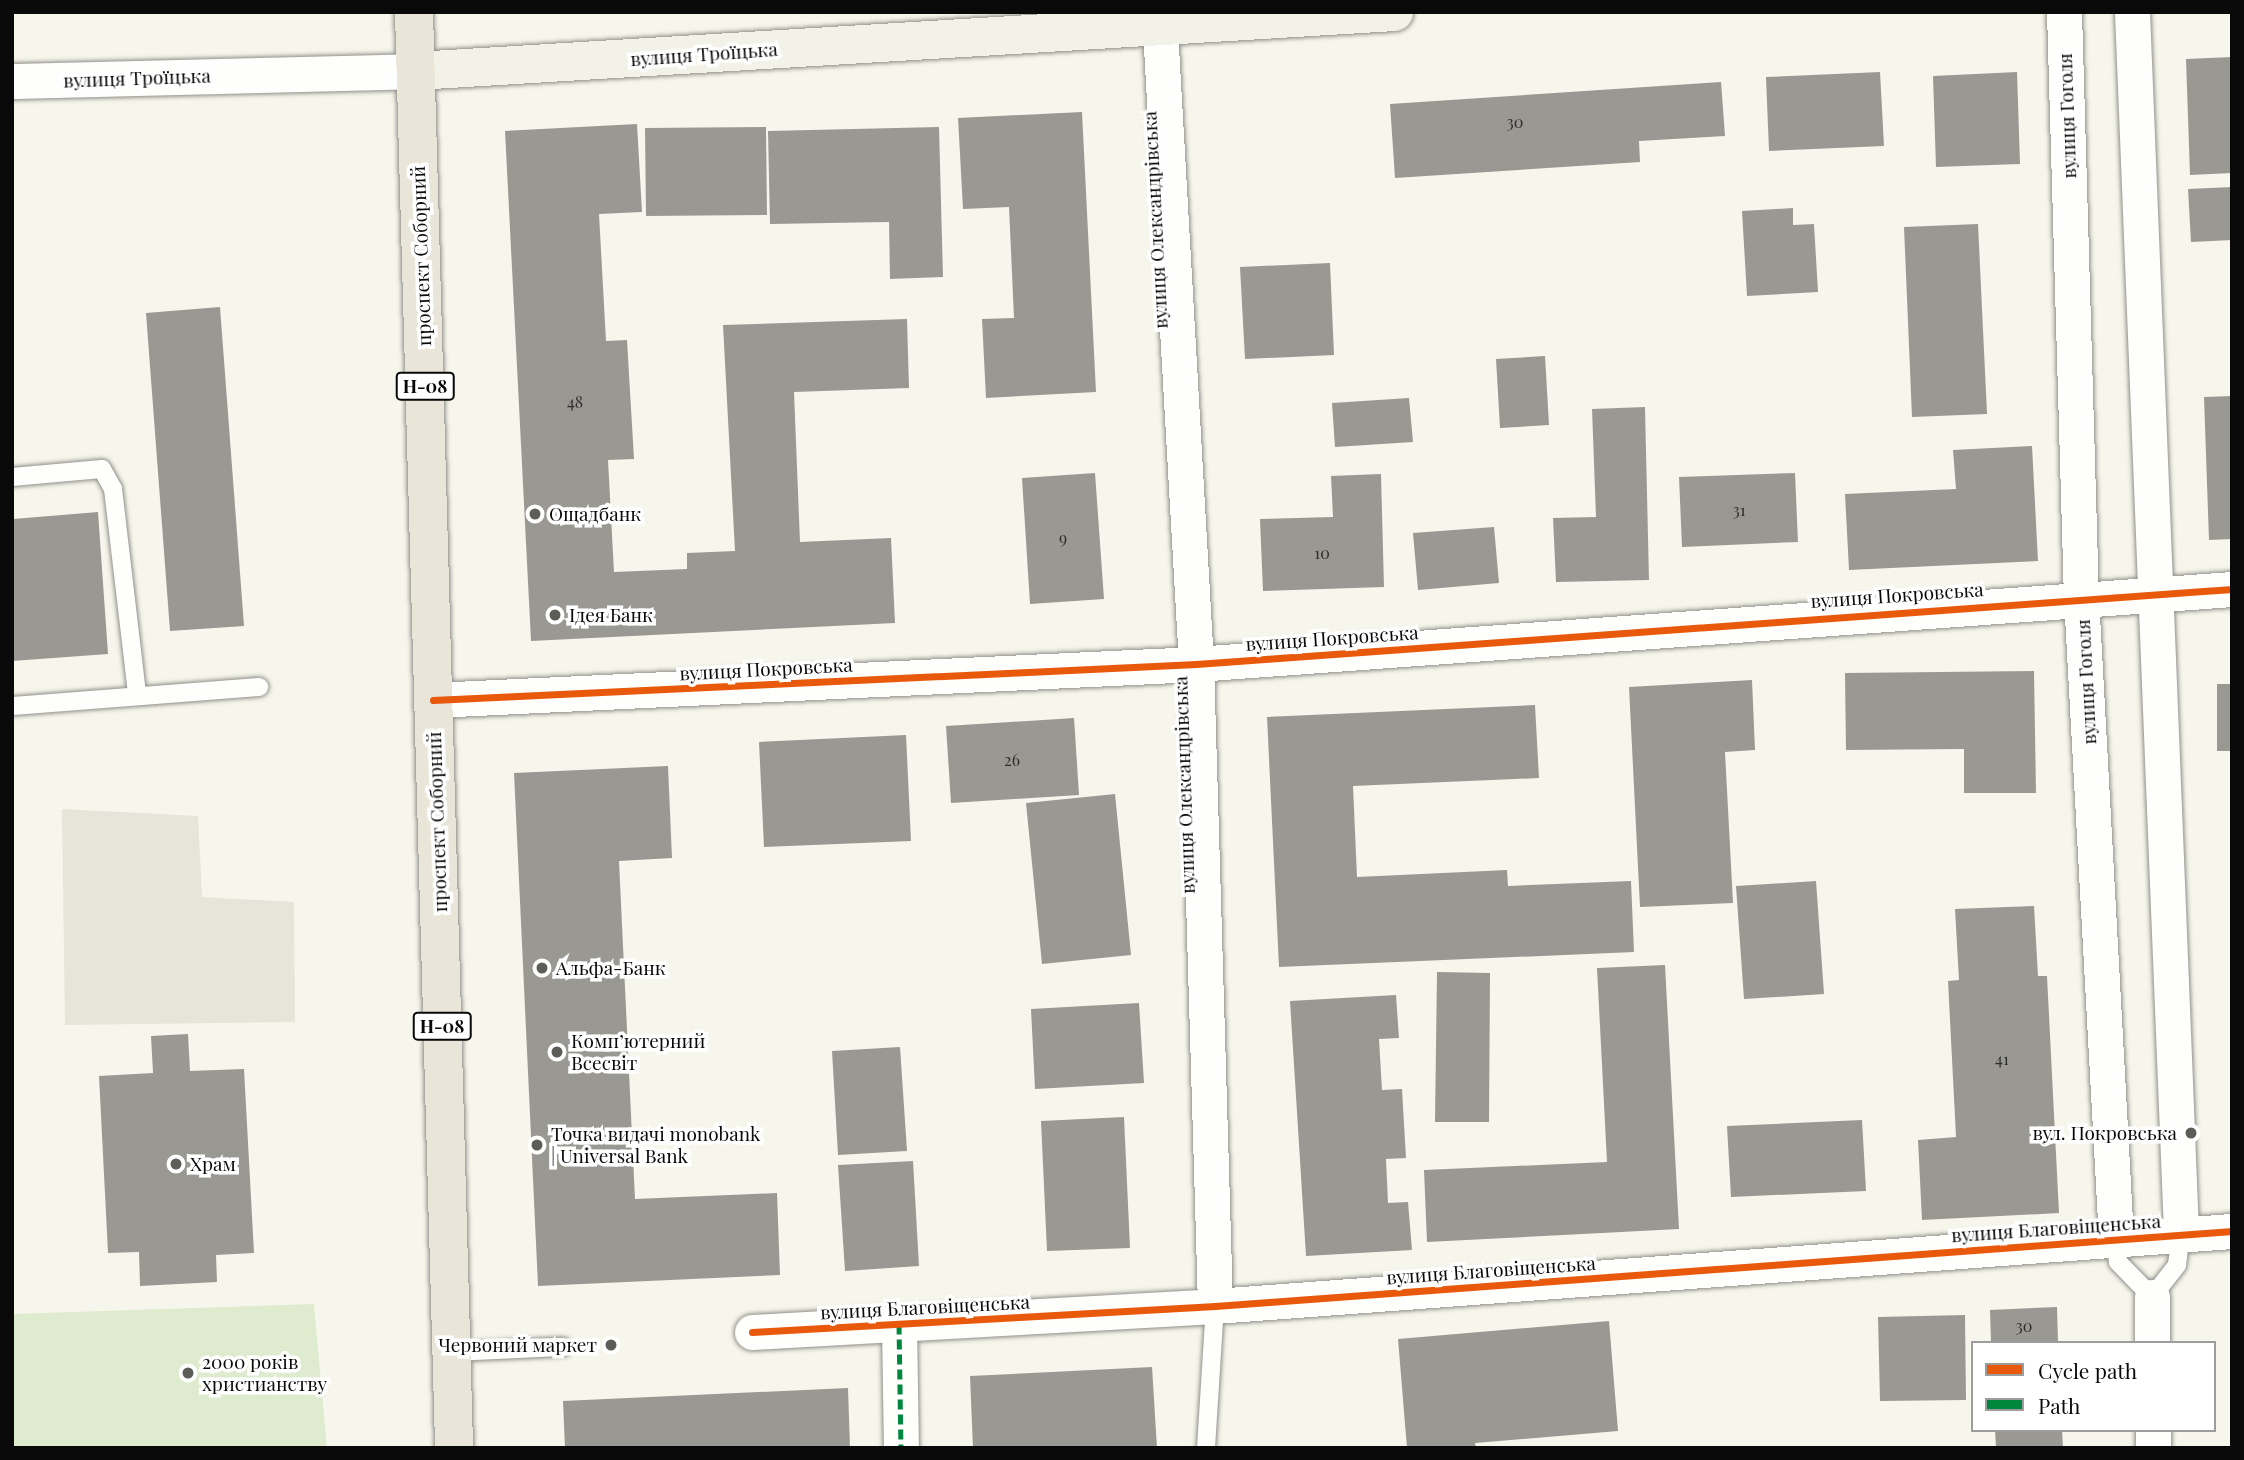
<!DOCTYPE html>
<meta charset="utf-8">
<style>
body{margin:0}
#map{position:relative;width:2244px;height:1460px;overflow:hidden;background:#f7f6ec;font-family:"Playfair Display",serif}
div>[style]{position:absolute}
.green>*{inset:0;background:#dfebcf}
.plaza>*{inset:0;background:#e7e4d9}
.building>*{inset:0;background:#9a9893}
.roads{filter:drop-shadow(0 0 2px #90908b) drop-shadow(0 0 2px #90908b)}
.lane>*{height:18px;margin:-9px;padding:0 9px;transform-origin:9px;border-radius:9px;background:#fefefc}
.street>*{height:35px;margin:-17.5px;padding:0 17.5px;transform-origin:17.5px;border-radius:17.5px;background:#fefefc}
.secondary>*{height:38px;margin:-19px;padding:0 19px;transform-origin:19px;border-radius:19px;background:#f2f2e8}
.primary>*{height:38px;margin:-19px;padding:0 19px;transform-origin:19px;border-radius:19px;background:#e9e5d8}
.quiet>*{height:5px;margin-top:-2.5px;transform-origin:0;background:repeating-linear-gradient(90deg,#00873e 0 10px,transparent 0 15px)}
.cycleway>*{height:7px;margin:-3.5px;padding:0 3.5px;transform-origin:3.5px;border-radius:3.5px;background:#e8590c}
.dots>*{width:19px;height:19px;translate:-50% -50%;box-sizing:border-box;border:4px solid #fff;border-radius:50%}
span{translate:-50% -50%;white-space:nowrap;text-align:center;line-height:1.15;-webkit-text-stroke:7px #fff;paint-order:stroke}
.number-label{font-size:16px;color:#2d2d2c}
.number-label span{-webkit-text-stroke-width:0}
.shield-label span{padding:2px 5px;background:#fff;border:2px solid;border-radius:5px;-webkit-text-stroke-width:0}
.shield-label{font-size:18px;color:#090909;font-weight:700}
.street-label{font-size:19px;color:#090909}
.poi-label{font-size:19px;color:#090909}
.left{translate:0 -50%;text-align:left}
.right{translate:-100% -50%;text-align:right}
.frame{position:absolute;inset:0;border:14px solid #090909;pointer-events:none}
.legend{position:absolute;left:1971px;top:1341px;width:245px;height:91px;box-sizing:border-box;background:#fff;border:2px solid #9d9d9d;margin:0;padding:9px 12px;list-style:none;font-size:21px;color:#090909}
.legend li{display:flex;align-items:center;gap:14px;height:35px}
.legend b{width:35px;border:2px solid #9d9d9d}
</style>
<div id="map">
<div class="green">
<div style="clip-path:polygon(314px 1304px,327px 1448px,12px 1448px,12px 1314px)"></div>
</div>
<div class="plaza">
<div style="clip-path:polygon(62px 809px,198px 816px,202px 897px,294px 902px,295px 1022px,65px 1025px)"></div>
</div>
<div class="building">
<div style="clip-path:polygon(2232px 57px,2232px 173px,2190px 175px,2186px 59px)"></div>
<div style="clip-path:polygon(1880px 72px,1884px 146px,1769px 151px,1766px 77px)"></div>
<div style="clip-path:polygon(2017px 72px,2020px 164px,1936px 167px,1933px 76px)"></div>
<div style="clip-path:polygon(1721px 82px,1725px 136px,1639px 141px,1640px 162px,1395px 178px,1390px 104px)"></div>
<div style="clip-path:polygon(1082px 112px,1096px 392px,986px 398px,982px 319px,1014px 318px,1009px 207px,963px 209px,958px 118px)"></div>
<div style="clip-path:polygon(637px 124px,642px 212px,599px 214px,606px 341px,627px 340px,634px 459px,608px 460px,614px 572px,687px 569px,687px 553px,735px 551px,723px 325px,907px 319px,909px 388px,794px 392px,800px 542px,891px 538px,895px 623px,531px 641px,505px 131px)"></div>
<div style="clip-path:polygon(766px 127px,767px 215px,646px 216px,645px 128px)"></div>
<div style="clip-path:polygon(939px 127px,943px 277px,890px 279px,889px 222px,770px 224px,768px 131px)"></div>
<div style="clip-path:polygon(2232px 187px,2232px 240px,2191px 242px,2188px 189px)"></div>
<div style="clip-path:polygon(1793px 208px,1793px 225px,1814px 224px,1818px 292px,1747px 296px,1742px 211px)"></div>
<div style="clip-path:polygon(1978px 224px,1987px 414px,1912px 417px,1904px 227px)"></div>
<div style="clip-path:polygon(1330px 263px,1334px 355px,1245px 359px,1240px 267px)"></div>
<div style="clip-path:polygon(220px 307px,244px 626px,170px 631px,146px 313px)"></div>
<div style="clip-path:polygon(1545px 356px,1549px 425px,1500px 428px,1496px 359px)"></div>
<div style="clip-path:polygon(2232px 396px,2232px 539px,2209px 540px,2204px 397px)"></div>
<div style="clip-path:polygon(1409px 398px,1413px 442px,1335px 447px,1332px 403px)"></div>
<div style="clip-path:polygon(1645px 407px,1649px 580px,1556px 582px,1553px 518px,1596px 517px,1592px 409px)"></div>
<div style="clip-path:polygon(2032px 446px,2038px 561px,1849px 570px,1845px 494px,1956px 489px,1953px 450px)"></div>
<div style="clip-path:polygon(1095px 473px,1104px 599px,1030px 604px,1022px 478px)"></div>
<div style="clip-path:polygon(1795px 473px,1798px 542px,1682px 547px,1679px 477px)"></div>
<div style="clip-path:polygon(1381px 474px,1384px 587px,1263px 591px,1260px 519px,1333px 517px,1331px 476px)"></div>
<div style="clip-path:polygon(98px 512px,108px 654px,12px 661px,13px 519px)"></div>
<div style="clip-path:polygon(1494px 527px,1499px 583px,1418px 590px,1413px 533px)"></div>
<div style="clip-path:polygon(2034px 671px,2036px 793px,1964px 793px,1964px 749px,1846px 750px,1845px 673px)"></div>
<div style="clip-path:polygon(1752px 680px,1755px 750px,1725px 752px,1733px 903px,1640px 907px,1629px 687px)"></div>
<div style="clip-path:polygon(2217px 684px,2232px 684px,2232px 751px,2217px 751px)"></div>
<div style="clip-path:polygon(1535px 705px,1539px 778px,1353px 786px,1357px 877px,1507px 870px,1508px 886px,1631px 881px,1634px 952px,1279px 967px,1267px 717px)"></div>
<div style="clip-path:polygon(1074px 718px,1079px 795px,951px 803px,946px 726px)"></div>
<div style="clip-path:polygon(906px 735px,911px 841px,764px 847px,759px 742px)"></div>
<div style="clip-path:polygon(668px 766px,672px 858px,619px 861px,635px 1199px,777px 1193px,780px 1275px,538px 1286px,514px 773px)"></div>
<div style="clip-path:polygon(1115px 794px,1131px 955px,1042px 964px,1026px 803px)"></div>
<div style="clip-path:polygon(1816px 881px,1824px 994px,1744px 999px,1736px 886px)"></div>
<div style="clip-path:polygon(2034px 906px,2038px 976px,2047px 976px,2059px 1213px,1922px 1220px,1918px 1140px,1956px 1137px,1948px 981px,1959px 980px,1955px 909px)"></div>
<div style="clip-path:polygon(1665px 965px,1679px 1229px,1427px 1242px,1424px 1170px,1607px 1162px,1597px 968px)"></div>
<div style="clip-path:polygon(1437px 972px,1490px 973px,1489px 1122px,1435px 1122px)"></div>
<div style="clip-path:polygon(1396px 995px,1399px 1038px,1379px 1039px,1382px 1090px,1402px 1089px,1406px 1158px,1386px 1159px,1388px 1203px,1408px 1202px,1412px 1250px,1306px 1256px,1290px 1001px)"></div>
<div style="clip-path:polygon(1139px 1003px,1144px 1083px,1035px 1089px,1031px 1009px)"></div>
<div style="clip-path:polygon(188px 1034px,190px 1071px,244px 1069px,254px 1253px,216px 1255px,217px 1282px,140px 1286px,139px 1252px,108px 1253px,99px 1076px,153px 1073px,151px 1036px)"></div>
<div style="clip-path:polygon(900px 1047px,907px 1151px,838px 1155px,832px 1051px)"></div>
<div style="clip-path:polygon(1124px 1117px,1130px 1248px,1047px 1251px,1041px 1121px)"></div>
<div style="clip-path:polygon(1862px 1120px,1866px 1191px,1731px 1197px,1727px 1126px)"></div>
<div style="clip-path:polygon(913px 1161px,919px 1266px,845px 1271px,838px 1165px)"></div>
<div style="clip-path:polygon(2057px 1307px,2058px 1343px,1991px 1343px,1990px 1310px)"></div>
<div style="clip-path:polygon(1965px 1315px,1966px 1400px,1880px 1401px,1878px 1317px)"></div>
<div style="clip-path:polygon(1609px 1321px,1618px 1431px,1475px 1443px,1476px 1448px,1407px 1448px,1398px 1339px)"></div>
<div style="clip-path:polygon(1152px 1367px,1157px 1448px,973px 1448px,970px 1376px)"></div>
<div style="clip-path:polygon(848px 1388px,850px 1448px,565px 1448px,563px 1401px)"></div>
<div style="clip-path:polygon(1995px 1430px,2062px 1430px,2063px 1448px,1996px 1448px)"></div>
</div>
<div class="roads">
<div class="lane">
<div style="left:12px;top:477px;width:90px;rotate:-5.1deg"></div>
<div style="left:102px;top:469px;width:23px;rotate:61deg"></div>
<div style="left:113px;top:489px;width:206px;rotate:83.3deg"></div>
<div style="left:12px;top:706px;width:248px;rotate:-4.4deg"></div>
<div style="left:2116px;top:1240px;width:22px;rotate:85deg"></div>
<div style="left:2118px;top:1262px;width:49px;rotate:45.8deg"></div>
<div style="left:2152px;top:1297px;width:41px;rotate:-52deg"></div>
<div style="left:2177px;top:1265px;width:31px;rotate:-83deg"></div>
<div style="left:451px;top:1352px;width:112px;rotate:-2.6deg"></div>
<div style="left:1206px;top:1448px;width:142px;rotate:-86.4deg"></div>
</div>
<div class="street">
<div style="left:1159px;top:12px;width:653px;rotate:86.75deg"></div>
<div style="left:1196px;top:664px;width:642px;rotate:88.3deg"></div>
<div style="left:2064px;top:12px;width:585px;rotate:88.34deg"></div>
<div style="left:2081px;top:597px;width:644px;rotate:86.88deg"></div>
<div style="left:2132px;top:12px;width:1223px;rotate:87.7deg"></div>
<div style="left:12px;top:81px;width:404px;rotate:-1.4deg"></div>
<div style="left:433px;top:700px;width:764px;rotate:-2.7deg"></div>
<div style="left:1196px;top:664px;width:1039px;rotate:-4.14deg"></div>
<div style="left:2152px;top:1297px;width:46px;rotate:90deg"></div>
<div style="left:899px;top:1324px;width:124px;rotate:89.1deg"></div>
<div style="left:752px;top:1332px;width:464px;rotate:-3.2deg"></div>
<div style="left:1215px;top:1306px;width:1020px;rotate:-4.22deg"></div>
<div style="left:2153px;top:1430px;width:18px;rotate:90deg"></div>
</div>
<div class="secondary">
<div style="left:416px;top:71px;width:980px;rotate:-3.45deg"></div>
</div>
<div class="primary">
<div style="left:414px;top:12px;width:1437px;rotate:88.4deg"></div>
</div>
</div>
<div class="quiet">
<div style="left:899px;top:1324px;width:124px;rotate:89.1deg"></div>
</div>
<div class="cycleway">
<div style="left:433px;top:700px;width:764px;rotate:-2.7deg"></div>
<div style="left:1196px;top:664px;width:1039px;rotate:-4.14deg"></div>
<div style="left:752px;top:1332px;width:464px;rotate:-3.2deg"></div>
<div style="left:1215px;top:1306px;width:1020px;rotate:-4.22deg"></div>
</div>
<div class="dots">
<div style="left:535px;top:514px;background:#5c5c58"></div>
<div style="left:555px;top:615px;background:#5c5c58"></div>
<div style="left:542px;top:968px;background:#5c5c58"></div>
<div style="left:557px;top:1052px;background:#5c5c58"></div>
<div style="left:2191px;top:1133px;background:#5c5c58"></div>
<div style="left:537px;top:1145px;background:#5c5c58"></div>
<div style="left:176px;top:1164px;background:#5c5c58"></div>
<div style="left:611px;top:1345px;background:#5c5c58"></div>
<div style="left:188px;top:1373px;background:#5c5c58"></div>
</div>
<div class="number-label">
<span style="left:1515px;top:122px">30</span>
<span style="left:575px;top:402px">48</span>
<span style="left:1739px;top:510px">31</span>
<span style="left:1063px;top:538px">9</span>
<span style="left:1322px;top:553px">10</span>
<span style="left:1012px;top:760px">26</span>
<span style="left:2002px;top:1059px">41</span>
<span style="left:2024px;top:1326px">30</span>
</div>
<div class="shield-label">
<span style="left:425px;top:386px">Н-08</span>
<span style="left:442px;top:1026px">Н-08</span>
</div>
<div class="street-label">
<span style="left:704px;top:54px;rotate:-4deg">вулиця Троїцька</span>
<span style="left:137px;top:78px;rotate:-2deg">вулиця Троїцька</span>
<span style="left:2067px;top:116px;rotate:-92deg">вулиця Гоголя</span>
<span style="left:1155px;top:220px;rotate:-93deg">вулиця Олександрівська</span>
<span style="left:421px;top:256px;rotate:-92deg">проспект Соборний</span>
<span style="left:1897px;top:595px;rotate:-4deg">вулиця Покровська</span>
<span style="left:1332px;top:638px;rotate:-4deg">вулиця Покровська</span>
<span style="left:766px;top:669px;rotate:-3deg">вулиця Покровська</span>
<span style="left:2086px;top:682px;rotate:-93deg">вулиця Гоголя</span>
<span style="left:1184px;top:785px;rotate:-92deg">вулиця Олександрівська</span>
<span style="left:437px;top:822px;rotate:-92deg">проспект Соборний</span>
<span style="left:2056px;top:1228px;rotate:-4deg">вулиця Благовіщенська</span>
<span style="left:1491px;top:1270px;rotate:-4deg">вулиця Благовіщенська</span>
<span style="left:925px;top:1307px;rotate:-3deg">вулиця Благовіщенська</span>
</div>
<div class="poi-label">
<span class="left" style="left:549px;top:514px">Ощадбанк</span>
<span class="left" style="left:569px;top:615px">Ідея Банк</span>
<span class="left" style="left:556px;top:968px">Альфа-Банк</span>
<span class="left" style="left:571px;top:1052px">Комп’ютерний<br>Всесвіт</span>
<span class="right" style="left:2177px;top:1133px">вул. Покровська</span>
<span class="left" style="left:551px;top:1145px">Точка видачі monobank<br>| Universal Bank</span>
<span class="left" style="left:190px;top:1164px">Храм</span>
<span class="right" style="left:597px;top:1345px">Червоний маркет</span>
<span class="left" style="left:202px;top:1373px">2000 років<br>христианству</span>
</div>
<div class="frame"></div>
<ul class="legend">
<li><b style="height:9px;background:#e8590c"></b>Cycle path</li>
<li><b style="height:9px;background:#00873e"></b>Path</li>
</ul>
</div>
